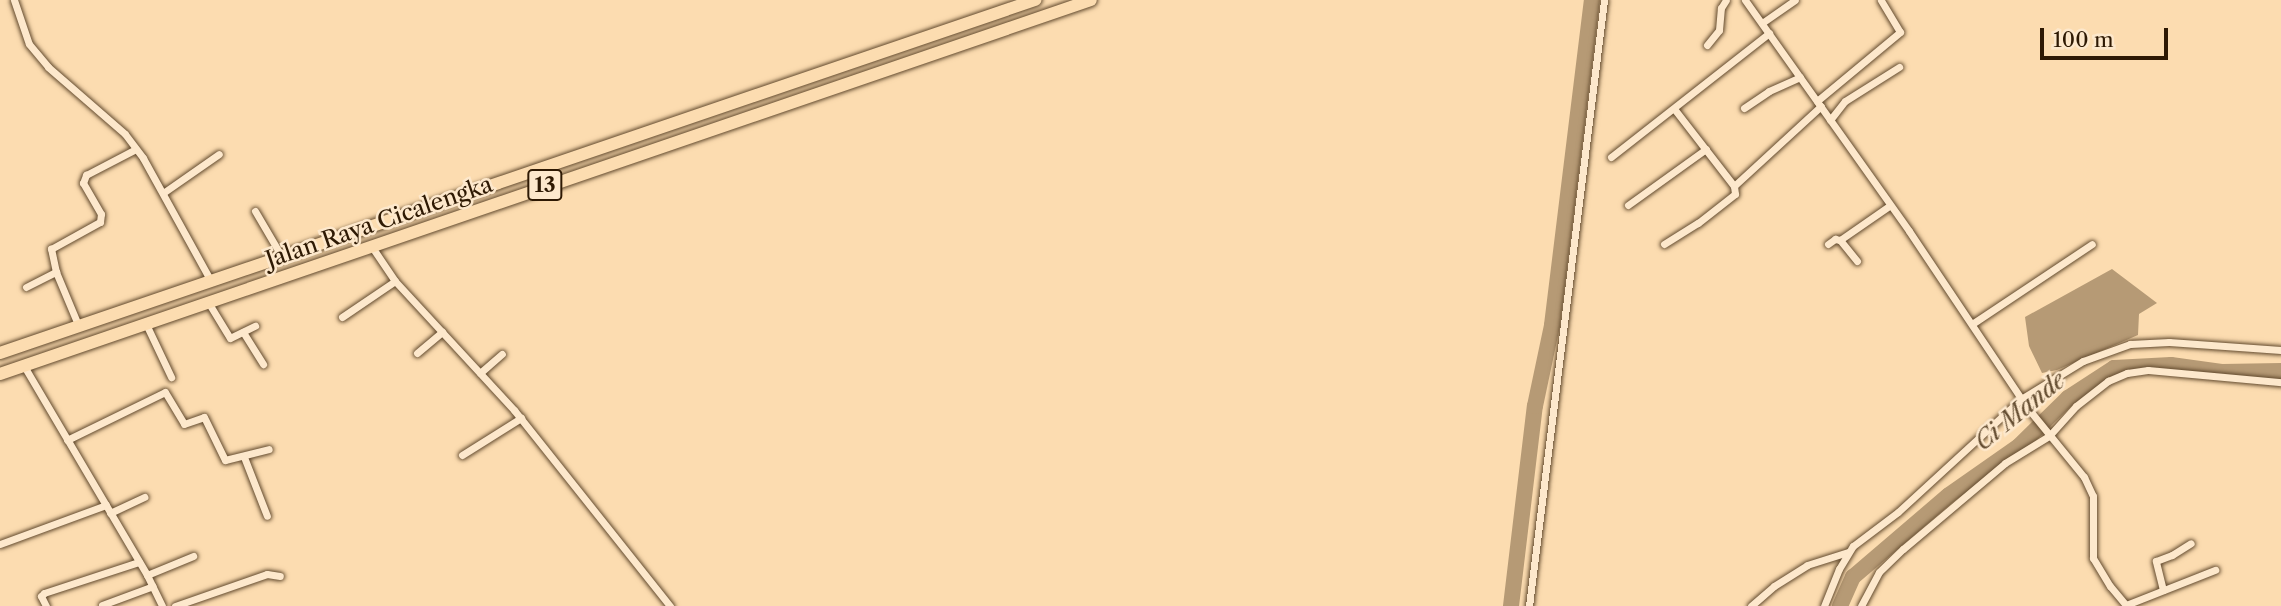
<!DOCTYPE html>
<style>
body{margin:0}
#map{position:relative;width:2281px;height:606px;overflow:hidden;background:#fcdcb0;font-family:"Libre Caslon Text",serif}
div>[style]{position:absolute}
.water>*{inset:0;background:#b69a75}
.river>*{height:16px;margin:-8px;padding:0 8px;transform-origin:8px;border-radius:8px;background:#b69a75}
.roads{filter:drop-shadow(0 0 2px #624a2e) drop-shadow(0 0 2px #624a2e)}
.minor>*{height:7px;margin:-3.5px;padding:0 3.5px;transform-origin:3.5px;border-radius:3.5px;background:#fde8cc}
.trunk>*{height:12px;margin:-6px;padding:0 6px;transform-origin:6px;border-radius:6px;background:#fcdcb0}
span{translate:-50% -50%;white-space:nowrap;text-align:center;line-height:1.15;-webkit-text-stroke:5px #fde8cc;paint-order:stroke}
.shield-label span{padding:2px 5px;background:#fde8cc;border:2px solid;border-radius:5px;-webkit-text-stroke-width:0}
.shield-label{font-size:21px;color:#2e1903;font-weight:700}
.street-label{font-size:23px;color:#2e1903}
.water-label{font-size:24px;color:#644d31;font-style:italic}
.scale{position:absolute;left:2040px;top:28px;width:128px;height:32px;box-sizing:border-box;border:4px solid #2e1903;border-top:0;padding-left:9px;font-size:21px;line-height:24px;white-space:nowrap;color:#2e1903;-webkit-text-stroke:5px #fde8cc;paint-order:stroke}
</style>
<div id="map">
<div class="water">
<div style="clip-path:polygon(2112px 269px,2157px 303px,2139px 314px,2138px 335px,2057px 370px,2042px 373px,2029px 346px,2025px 317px)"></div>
</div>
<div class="river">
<div style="left:1511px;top:606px;width:201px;rotate:-83.2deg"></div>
<div style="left:1535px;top:406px;width:83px;rotate:-78.1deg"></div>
<div style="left:1552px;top:325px;width:327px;rotate:-83deg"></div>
<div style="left:1840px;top:606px;width:32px;rotate:-66deg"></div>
<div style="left:1853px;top:577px;width:126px;rotate:-40.5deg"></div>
<div style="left:1949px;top:495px;width:85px;rotate:-35deg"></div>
<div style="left:2019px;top:446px;width:69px;rotate:-44.4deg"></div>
<div style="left:2068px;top:398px;width:55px;rotate:-33.1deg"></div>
<div style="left:2114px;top:368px;width:57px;rotate:-3deg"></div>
<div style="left:2171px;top:365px;width:51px;rotate:7.8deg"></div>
<div style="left:2222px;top:372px;width:59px;rotate:-1deg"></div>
</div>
<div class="roads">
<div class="minor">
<div style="left:14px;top:0;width:46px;rotate:71.2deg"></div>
<div style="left:29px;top:44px;width:30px;rotate:50deg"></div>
<div style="left:48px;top:67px;width:102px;rotate:41deg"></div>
<div style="left:125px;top:134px;width:30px;rotate:53deg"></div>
<div style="left:143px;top:158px;width:141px;rotate:61.1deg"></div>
<div style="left:1745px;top:0;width:283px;rotate:54.6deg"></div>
<div style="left:1909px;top:231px;width:211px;rotate:56.2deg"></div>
<div style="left:2026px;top:406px;width:92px;rotate:50.8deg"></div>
<div style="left:2084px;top:477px;width:21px;rotate:65deg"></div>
<div style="left:2093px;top:496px;width:62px;rotate:90deg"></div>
<div style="left:2093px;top:558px;width:33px;rotate:59deg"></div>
<div style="left:2110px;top:586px;width:26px;rotate:50deg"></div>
<div style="left:1762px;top:23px;width:40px;rotate:-34.9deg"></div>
<div style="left:1707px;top:45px;width:19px;rotate:-51deg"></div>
<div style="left:1719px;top:30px;width:22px;rotate:-85deg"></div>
<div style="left:1721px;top:8px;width:9px;rotate:-58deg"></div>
<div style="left:1817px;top:101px;width:108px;rotate:-39.7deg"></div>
<div style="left:1900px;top:32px;width:37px;rotate:-121deg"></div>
<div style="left:1744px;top:108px;width:30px;rotate:-34deg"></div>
<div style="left:1769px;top:91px;width:34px;rotate:-24deg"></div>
<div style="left:1830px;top:120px;width:24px;rotate:-52deg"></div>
<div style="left:1845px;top:101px;width:64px;rotate:-32.2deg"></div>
<div style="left:1611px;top:157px;width:201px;rotate:-38.1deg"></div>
<div style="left:1734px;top:186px;width:118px;rotate:-42.6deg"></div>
<div style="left:163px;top:193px;width:68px;rotate:-34.9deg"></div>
<div style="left:1628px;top:205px;width:96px;rotate:-35.7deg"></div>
<div style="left:255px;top:211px;width:53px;rotate:59.6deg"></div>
<div style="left:1840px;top:240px;width:27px;rotate:51deg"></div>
<div style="left:1664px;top:244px;width:40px;rotate:-32deg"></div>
<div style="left:1698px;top:223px;width:47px;rotate:-38.1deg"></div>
<div style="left:1735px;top:194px;width:8px;rotate:-97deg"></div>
<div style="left:1734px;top:186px;width:96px;rotate:-127.8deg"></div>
<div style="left:1828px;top:244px;width:9px;rotate:-36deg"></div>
<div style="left:1835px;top:239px;width:5px;rotate:11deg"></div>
<div style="left:1840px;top:240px;width:60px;rotate:-34.8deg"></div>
<div style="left:372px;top:247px;width:41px;rotate:55.9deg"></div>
<div style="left:395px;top:281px;width:176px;rotate:47.3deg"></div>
<div style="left:514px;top:410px;width:251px;rotate:51.5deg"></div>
<div style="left:26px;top:287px;width:34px;rotate:-27deg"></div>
<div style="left:208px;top:302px;width:42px;rotate:58.6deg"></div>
<div style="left:230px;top:338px;width:28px;rotate:-26deg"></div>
<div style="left:342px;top:317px;width:64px;rotate:-34.2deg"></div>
<div style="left:146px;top:324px;width:59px;rotate:64.7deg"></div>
<div style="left:1972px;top:324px;width:144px;rotate:-33.7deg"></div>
<div style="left:79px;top:327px;width:60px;rotate:-112.7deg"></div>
<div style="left:56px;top:272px;width:24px;rotate:-102deg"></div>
<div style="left:51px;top:249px;width:56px;rotate:-28.9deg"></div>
<div style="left:100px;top:222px;width:8px;rotate:-83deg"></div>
<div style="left:101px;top:214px;width:36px;rotate:-120deg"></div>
<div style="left:83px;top:183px;width:9px;rotate:-69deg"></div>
<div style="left:86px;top:175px;width:56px;rotate:-27.5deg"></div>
<div style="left:243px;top:332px;width:38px;rotate:58deg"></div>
<div style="left:417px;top:353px;width:33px;rotate:-40deg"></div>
<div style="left:24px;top:366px;width:243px;rotate:59.5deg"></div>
<div style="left:147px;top:575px;width:34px;rotate:64deg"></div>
<div style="left:480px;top:373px;width:29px;rotate:-41deg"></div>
<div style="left:67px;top:440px;width:109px;rotate:-26.1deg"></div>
<div style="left:165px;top:392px;width:37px;rotate:59deg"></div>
<div style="left:184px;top:424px;width:21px;rotate:-19deg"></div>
<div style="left:204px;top:417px;width:48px;rotate:64deg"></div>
<div style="left:225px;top:460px;width:45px;rotate:-14deg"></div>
<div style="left:462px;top:455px;width:70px;rotate:-32.1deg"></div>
<div style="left:244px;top:457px;width:63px;rotate:68.7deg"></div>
<div style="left:110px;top:513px;width:38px;rotate:-25deg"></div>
<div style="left:0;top:544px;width:113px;rotate:-20.2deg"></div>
<div style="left:147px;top:575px;width:50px;rotate:-22.4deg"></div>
<div style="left:2163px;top:590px;width:30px;rotate:-104deg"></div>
<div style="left:2156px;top:561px;width:17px;rotate:-21deg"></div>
<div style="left:2172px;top:555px;width:22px;rotate:-32deg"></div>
<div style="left:102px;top:605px;width:54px;rotate:-20.4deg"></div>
<div style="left:2126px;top:605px;width:96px;rotate:-21.5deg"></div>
<div style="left:46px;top:606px;width:11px;rotate:-117deg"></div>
<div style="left:41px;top:596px;width:4px;rotate:-45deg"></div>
<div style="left:44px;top:593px;width:100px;rotate:-18.1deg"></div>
<div style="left:175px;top:606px;width:97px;rotate:-19.2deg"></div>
<div style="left:267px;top:574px;width:13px;rotate:9deg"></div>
<div style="left:1529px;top:606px;width:611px;rotate:-82.94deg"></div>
<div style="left:1751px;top:606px;width:30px;rotate:-41deg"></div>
<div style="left:1774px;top:586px;width:39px;rotate:-32deg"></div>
<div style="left:1807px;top:565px;width:43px;rotate:-17.6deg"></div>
<div style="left:1824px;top:606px;width:40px;rotate:-68deg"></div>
<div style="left:1839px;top:569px;width:27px;rotate:-59deg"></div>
<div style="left:1853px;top:546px;width:56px;rotate:-37.1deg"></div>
<div style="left:1898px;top:512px;width:167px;rotate:-42.6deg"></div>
<div style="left:2021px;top:399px;width:73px;rotate:-31.5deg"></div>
<div style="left:2083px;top:361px;width:50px;rotate:-19.9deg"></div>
<div style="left:2130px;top:344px;width:39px;rotate:-3deg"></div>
<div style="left:2169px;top:342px;width:112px;rotate:4.1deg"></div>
<div style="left:1861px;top:606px;width:38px;rotate:-62deg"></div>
<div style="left:1879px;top:572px;width:33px;rotate:-44deg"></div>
<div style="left:1903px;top:549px;width:133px;rotate:-40.1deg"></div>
<div style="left:2005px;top:463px;width:52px;rotate:-31.5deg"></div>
<div style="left:2049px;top:436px;width:40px;rotate:-48deg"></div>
<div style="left:2076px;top:406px;width:41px;rotate:-38deg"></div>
<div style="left:2108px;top:381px;width:21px;rotate:-23deg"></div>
<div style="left:2127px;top:373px;width:21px;rotate:-8deg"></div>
<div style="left:2148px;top:370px;width:134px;rotate:5.2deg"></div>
</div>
<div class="trunk">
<div style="left:0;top:353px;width:1094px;rotate:-18.83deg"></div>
<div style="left:0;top:374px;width:1153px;rotate:-18.92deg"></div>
</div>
</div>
<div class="shield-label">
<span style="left:545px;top:185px">13</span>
</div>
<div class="street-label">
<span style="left:379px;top:222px;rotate:-19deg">Jalan Raya Cicalengka</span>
</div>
<div class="water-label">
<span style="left:2020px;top:411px;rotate:-39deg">Ci Mande</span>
</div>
<div class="scale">100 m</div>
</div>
